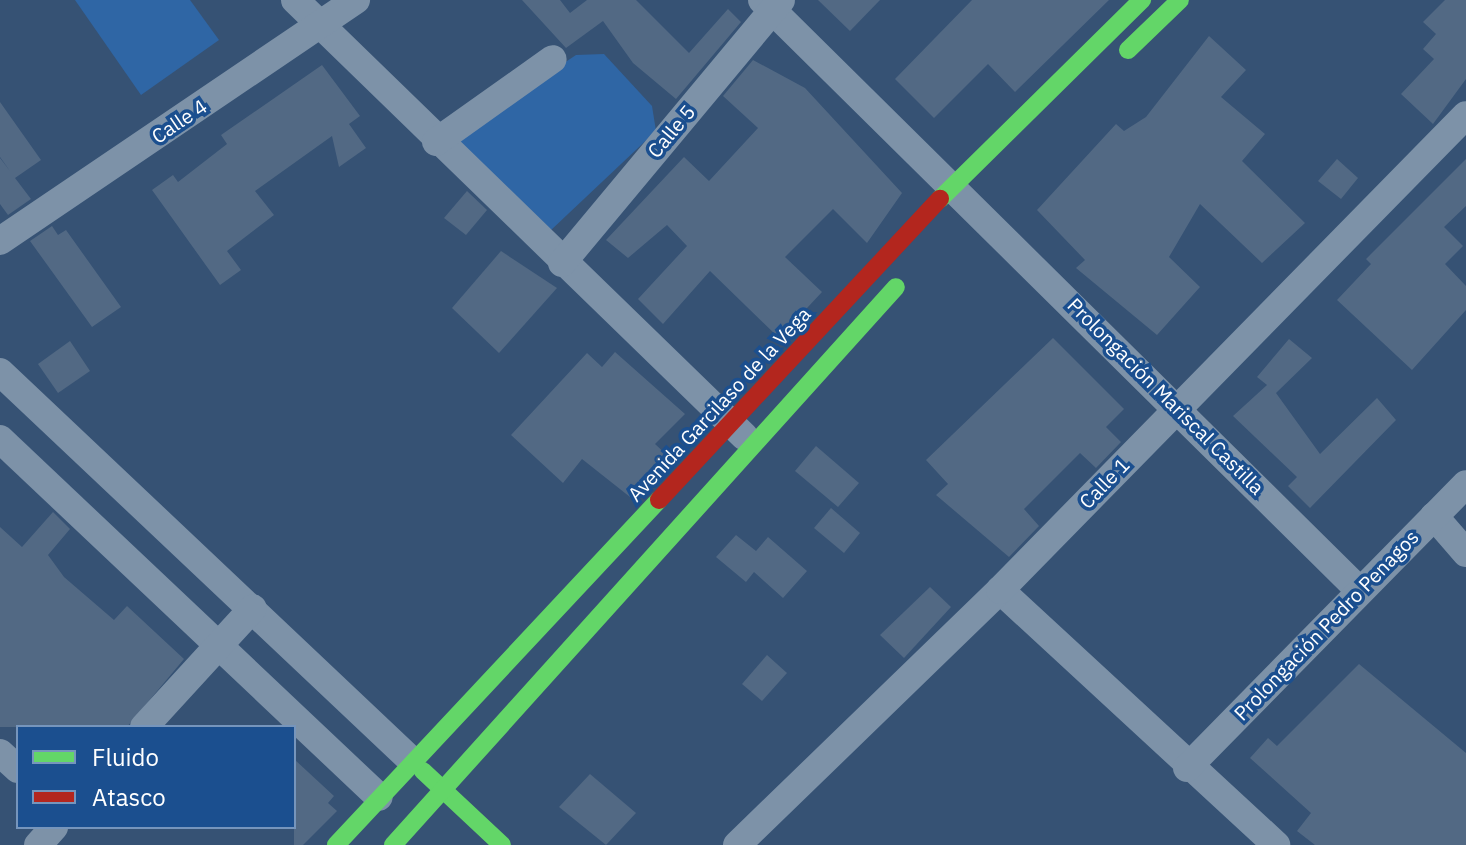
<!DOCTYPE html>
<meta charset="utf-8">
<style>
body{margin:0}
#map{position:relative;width:1466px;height:845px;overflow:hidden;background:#365274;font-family:"IBM Plex Sans",sans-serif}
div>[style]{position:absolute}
.green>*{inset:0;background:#2f66a5}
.building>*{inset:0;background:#526984}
.street>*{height:28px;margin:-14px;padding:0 14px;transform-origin:14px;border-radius:14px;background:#7d92a8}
.fast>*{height:18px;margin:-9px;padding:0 9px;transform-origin:9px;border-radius:9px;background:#63d668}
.jam>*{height:18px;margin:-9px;padding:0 9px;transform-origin:9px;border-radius:9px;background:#b3261e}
span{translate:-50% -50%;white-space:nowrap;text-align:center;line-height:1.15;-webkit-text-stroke:7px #1b4f8f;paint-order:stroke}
.street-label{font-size:20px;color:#fff}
.legend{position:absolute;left:16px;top:725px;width:280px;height:104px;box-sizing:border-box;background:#1b4f8f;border:2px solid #7695bc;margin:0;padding:10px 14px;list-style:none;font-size:24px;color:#fff}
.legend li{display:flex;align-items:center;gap:16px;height:40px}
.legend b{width:40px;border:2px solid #7695bc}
</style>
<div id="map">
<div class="green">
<div style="clip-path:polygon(75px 0,190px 0,219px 40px,141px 95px)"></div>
<div style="clip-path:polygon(604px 54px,652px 106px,656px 131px,550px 231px,458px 147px,460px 132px,576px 55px)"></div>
</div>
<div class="building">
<div style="clip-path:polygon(522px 0,560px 0,570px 13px,587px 0,636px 0,689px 53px,728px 9px,741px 22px,676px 99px,633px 63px,603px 21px,566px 48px)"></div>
<div style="clip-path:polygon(818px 0,880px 0,850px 31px)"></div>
<div style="clip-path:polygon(972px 0,1109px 0,1015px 92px,988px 64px,934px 118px,895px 79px)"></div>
<div style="clip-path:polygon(1445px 0,1466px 0,1466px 79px,1433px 124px,1401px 94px,1434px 59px,1423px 49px,1436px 34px,1423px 22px)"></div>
<div style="clip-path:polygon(1209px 36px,1246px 70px,1221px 97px,1265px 134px,1242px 161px,1305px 223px,1262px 263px,1200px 204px,1169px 257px,1200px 287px,1157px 335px,1076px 268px,1085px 260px,1037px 210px,1116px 124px,1124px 131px,1146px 117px)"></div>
<div style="clip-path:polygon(753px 60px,805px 88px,902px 193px,867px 243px,833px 209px,785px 257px,822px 292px,779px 338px,710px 271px,663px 324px,638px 299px,687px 246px,667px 225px,628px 258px,606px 240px,684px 157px,709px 181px,758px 128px,723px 96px)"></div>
<div style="clip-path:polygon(322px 65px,360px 116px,349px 124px,366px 148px,339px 167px,332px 136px,255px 191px,274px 215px,227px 251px,241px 270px,220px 285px,152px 190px,173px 175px,178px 182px,227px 144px,221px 135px)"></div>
<div style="clip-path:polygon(0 102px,41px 160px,15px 178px,31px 199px,8px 215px,0 204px,0 158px,10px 171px,0 157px)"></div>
<div style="clip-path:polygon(1337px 159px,1358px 178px,1341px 199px,1318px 181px)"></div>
<div style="clip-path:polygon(1466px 159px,1466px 206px,1444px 227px,1463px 246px,1445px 264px,1466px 286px,1466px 310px,1412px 370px,1337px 300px,1371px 264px,1366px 259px)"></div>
<div style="clip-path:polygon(467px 191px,487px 210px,466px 235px,444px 218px)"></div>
<div style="clip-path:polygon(52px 226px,58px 235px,66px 230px,121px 307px,92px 327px,30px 241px)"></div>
<div style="clip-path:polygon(501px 251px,557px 288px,499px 353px,452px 308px)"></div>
<div style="clip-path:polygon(1053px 338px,1124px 409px,1106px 427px,1121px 442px,1096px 468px,1080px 453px,1024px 509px,1039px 526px,1009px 557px,936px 495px,948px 484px,926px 460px)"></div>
<div style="clip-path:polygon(1289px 339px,1312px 358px,1276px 393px,1320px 454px,1377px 398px,1396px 420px,1310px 508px,1288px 486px,1297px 477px,1233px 416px,1267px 385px,1257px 377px)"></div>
<div style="clip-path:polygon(70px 341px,90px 371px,58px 393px,38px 364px)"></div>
<div style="clip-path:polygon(615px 352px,685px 414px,655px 444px,668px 456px,630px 497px,582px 459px,563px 483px,511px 435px,587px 353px,602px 367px)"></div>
<div style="clip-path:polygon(816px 446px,859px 483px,838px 507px,795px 471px)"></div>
<div style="clip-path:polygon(831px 508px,860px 533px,844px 553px,814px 528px)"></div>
<div style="clip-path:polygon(53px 512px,70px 529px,48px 555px,64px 577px,114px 620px,127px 606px,184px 659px,127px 727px,0 727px,0 527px,22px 547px)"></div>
<div style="clip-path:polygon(736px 535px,756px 551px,768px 537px,807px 571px,783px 598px,754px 572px,746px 582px,716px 557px)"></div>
<div style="clip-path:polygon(930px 587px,951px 607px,904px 658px,880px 635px)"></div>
<div style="clip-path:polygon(767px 655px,787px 673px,762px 701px,742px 684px)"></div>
<div style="clip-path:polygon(1359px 664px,1466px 753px,1466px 845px,1315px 845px,1297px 831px,1311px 813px,1250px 758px,1268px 738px,1277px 746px)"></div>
<div style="clip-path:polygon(294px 759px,334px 796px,328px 803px,337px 811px,303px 845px,294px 845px)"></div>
<div style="clip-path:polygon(590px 774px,636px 813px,606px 845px,559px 807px)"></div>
</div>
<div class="street">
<div style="left:295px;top:0;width:626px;rotate:44.16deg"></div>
<div style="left:762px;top:0;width:839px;rotate:44.66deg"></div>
<div style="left:436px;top:142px;width:143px;rotate:-35.4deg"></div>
<div style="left:0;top:241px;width:430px;rotate:-34.1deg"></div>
<div style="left:562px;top:263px;width:342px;rotate:-50.2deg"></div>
<div style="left:0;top:372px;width:565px;rotate:43.35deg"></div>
<div style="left:0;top:439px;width:521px;rotate:43.37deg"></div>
<div style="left:1434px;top:516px;width:49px;rotate:49.1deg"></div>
<div style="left:1000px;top:590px;width:376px;rotate:42.7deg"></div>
<div style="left:144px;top:727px;width:161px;rotate:-47.5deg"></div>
<div style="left:0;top:753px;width:24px;rotate:42deg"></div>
<div style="left:1187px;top:768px;width:398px;rotate:-45.5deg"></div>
<div style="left:38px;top:845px;width:24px;rotate:-48deg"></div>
<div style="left:737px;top:845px;width:366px;rotate:-44.1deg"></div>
<div style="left:1000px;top:590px;width:665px;rotate:-45.55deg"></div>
</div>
<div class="fast">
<div style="left:1128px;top:50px;width:72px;rotate:-43.9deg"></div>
<div style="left:940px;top:199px;width:284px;rotate:-44.6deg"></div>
<div style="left:423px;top:771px;width:108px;rotate:43.1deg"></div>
<div style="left:336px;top:845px;width:473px;rotate:-46.9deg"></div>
<div style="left:393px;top:845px;width:751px;rotate:-47.97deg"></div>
</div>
<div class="jam">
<div style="left:659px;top:500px;width:412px;rotate:-47deg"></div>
</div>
<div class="street-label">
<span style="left:179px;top:121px;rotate:-34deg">Calle 4</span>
<span style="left:671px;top:131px;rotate:-50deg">Calle 5</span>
<span style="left:1166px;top:396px;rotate:45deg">Prolongación Mariscal Castilla</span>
<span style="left:719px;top:404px;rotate:-47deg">Avenida Garcilaso de la Vega</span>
<span style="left:1104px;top:483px;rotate:-46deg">Calle 1</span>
<span style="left:1326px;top:625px;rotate:-46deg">Prolongación Pedro Penagos</span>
</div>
<ul class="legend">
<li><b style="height:10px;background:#63d668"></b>Fluido</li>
<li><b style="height:10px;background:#b3261e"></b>Atasco</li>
</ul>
</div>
